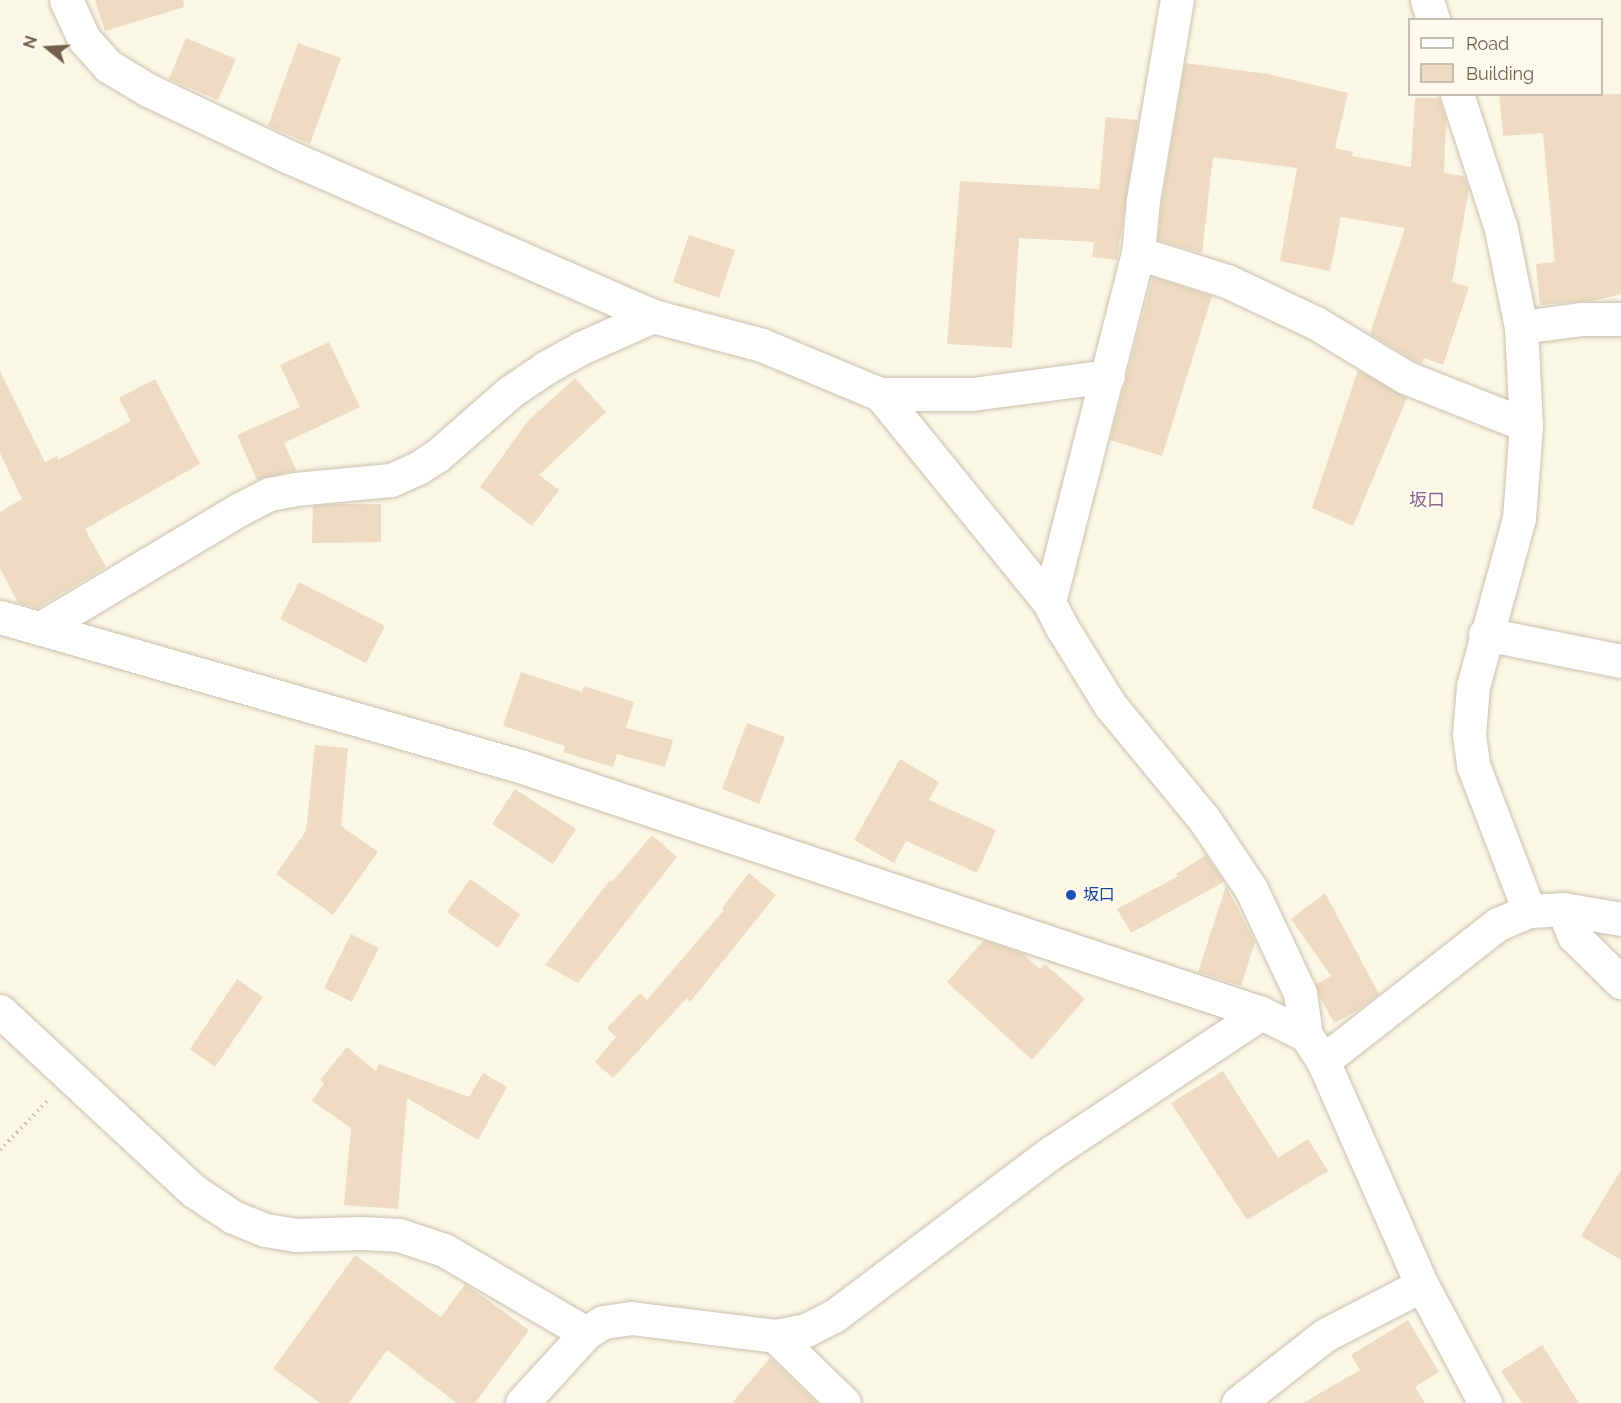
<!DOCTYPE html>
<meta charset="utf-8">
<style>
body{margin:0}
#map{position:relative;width:1621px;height:1403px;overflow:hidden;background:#fbf7e7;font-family:Raleway,"Noto Sans JP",sans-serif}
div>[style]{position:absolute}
.building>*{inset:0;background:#eedbc1}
.path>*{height:4px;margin-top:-2px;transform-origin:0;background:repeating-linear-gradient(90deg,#d3bfa4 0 1.5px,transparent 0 6px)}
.roads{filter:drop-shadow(0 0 2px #ccc0ae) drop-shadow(0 0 2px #ccc0ae)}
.minor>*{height:33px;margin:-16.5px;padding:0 16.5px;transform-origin:16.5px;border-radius:16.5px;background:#fff}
.tertiary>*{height:33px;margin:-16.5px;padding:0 16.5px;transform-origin:16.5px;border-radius:16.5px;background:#fff}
.dots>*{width:16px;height:16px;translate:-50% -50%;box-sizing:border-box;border:3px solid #fefaee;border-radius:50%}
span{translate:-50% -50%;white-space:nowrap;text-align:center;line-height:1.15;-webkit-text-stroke:4.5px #fefaee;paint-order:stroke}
.transit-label{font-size:16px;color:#164399}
.left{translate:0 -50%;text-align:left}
.neighbourhood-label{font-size:18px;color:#89668f}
.legend{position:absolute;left:1408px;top:18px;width:195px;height:78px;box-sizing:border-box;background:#fefaee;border:2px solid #c6bdae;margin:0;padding:8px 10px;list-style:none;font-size:18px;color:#73614d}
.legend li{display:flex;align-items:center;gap:12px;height:30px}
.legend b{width:30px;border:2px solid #c6bdae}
.north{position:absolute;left:18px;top:18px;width:60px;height:60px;-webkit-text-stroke:4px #fefaee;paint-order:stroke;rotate:288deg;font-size:16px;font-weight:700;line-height:24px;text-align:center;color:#73614d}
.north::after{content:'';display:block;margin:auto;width:21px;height:27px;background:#73614d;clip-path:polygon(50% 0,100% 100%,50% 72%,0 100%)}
</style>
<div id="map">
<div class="building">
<div style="clip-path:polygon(95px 0,183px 0,184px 7px,105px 31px)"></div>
<div style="clip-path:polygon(186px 38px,236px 59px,218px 100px,169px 79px)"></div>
<div style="clip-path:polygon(298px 43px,341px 58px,310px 144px,268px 126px)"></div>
<div style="clip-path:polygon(1185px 63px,1268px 74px,1348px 93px,1335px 148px,1353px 152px,1352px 156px,1411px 167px,1415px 98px,1439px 98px,1446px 119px,1444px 173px,1464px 176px,1469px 190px,1452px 282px,1469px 287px,1443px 365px,1424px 358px,1422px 363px,1413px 360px,1370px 334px,1405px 228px,1341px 217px,1330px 271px,1280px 261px,1297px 168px,1213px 157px,1202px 253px,1158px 240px,1162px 202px)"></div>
<div style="clip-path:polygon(1499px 94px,1621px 94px,1621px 294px,1596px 300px,1540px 305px,1536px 264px,1555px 262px,1543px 133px,1503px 136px)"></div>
<div style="clip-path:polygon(1106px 117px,1138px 120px,1117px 260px,1092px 257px,1094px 242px,1019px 238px,1012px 348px,947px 344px,960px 181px,1099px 189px)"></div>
<div style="clip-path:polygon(689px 235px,735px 250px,719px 298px,673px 282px)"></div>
<div style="clip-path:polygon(1153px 277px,1212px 296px,1162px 456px,1110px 440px)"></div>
<div style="clip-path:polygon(329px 342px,360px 407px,284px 443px,296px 470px,257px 480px,237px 435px,300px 407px,280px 365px)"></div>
<div style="clip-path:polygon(1358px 370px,1407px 398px,1353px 526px,1312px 508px)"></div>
<div style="clip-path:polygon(0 371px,45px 462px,57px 456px,58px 460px,131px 421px,119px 398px,155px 379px,200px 464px,85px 529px,106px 567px,37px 608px,18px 603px,0 568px,0 512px,22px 499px,0 453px)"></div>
<div style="clip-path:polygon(575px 378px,606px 412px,539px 475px,559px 490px,532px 526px,480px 487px,528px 421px)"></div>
<div style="clip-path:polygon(331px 504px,381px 504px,381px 542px,312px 543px,313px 506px)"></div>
<div style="clip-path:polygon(299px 582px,385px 626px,366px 663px,280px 619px)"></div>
<div style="clip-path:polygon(521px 672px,582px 692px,584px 686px,634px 702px,626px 728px,673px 740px,665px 767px,617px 754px,613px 767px,563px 752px,565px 746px,503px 726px)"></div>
<div style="clip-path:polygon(747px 723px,785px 737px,759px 804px,722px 789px)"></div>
<div style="clip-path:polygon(315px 745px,348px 748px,341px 826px,378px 852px,333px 915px,276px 874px,306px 831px)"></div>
<div style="clip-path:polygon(900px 759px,939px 782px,929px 800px,996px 830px,977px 873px,906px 841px,894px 863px,854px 840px)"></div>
<div style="clip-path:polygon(515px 789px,576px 829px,553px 864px,492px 824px)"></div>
<div style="clip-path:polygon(652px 835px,677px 857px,578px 983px,545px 965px,610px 880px,612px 882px)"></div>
<div style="clip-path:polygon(1206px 855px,1224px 882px,1131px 933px,1117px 909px,1178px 876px,1176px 874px)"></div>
<div style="clip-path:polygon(749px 873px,776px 895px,690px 1002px,687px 998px,613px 1078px,595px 1062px,616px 1037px,607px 1028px,640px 993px,647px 1000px,724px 910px,722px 908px)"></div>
<div style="clip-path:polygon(470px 879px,520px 914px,498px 948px,447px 912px)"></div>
<div style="clip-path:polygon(1226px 886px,1255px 942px,1241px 986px,1198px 972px)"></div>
<div style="clip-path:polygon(1325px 893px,1379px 994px,1357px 1011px,1334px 1023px,1320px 997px,1316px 984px,1331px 976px,1291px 919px)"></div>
<div style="clip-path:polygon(351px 934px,379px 948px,352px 1002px,324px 988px)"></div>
<div style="clip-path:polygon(984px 940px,1022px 953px,1040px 969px,1045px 964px,1085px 999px,1032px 1060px,947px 982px)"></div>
<div style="clip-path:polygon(237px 979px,263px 997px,215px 1067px,190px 1049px)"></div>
<div style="clip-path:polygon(347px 1047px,376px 1071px,379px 1064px,469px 1097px,483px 1073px,507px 1087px,478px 1140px,407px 1098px,398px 1209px,344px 1205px,351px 1128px,312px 1101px,324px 1083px,320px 1080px)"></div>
<div style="clip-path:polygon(1223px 1071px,1278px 1158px,1308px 1139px,1328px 1171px,1247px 1220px,1171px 1103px)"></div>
<div style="clip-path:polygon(1621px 1170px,1621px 1260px,1581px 1236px)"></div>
<div style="clip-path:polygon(355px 1255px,441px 1317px,465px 1284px,529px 1330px,475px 1403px,457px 1403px,387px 1350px,349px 1403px,320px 1403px,273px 1369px)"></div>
<div style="clip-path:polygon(1408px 1320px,1439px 1372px,1415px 1387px,1425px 1403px,1303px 1403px,1360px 1370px,1351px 1355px)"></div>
<div style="clip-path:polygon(1542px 1345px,1579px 1403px,1522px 1403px,1501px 1371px)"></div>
<div style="clip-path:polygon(770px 1358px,817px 1403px,732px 1403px)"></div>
</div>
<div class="path">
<div style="left:0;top:1150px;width:68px;rotate:-46.2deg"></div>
</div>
<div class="roads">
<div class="minor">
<div style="left:66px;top:0;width:43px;rotate:65.2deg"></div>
<div style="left:84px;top:39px;width:36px;rotate:48deg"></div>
<div style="left:108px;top:66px;width:47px;rotate:31deg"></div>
<div style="left:148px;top:90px;width:154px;rotate:25.4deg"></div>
<div style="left:287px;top:156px;width:399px;rotate:23.6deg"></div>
<div style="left:653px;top:316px;width:113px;rotate:14.9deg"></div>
<div style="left:762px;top:345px;width:128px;rotate:22.6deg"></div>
<div style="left:880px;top:394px;width:268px;rotate:50.9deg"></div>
<div style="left:1049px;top:602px;width:30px;rotate:63deg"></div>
<div style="left:1063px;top:629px;width:89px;rotate:58.3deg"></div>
<div style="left:1110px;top:705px;width:148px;rotate:50.5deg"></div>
<div style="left:1204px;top:819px;width:84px;rotate:56.1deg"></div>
<div style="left:1251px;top:889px;width:115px;rotate:64.8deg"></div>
<div style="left:1300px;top:993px;width:42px;rotate:81.9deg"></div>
<div style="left:1427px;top:0;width:21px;rotate:73deg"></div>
<div style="left:1457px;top:94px;width:142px;rotate:71.9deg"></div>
<div style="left:1501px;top:229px;width:100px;rotate:78.5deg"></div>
<div style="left:1521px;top:327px;width:98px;rotate:87.1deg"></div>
<div style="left:1526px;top:425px;width:93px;rotate:94.3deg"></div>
<div style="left:1519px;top:518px;width:174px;rotate:105.3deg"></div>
<div style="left:1473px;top:686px;width:49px;rotate:94.7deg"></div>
<div style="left:1469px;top:735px;width:30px;rotate:82deg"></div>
<div style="left:1473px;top:765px;width:156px;rotate:69deg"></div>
<div style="left:1138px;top:253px;width:93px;rotate:17.5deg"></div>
<div style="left:1227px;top:281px;width:98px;rotate:25.3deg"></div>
<div style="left:1316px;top:323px;width:104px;rotate:31.2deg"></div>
<div style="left:1405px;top:377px;width:130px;rotate:21.6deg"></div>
<div style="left:1521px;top:327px;width:62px;rotate:-7.5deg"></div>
<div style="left:1582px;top:319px;width:39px"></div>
<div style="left:880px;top:394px;width:92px"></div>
<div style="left:972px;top:394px;width:137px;rotate:-7.5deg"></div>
<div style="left:1049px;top:602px;width:360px;rotate:-75.7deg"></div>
<div style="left:1138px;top:253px;width:53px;rotate:-84.6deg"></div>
<div style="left:1143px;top:200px;width:203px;rotate:-80.4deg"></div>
<div style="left:41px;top:628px;width:230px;rotate:-30.9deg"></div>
<div style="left:238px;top:510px;width:36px;rotate:-27deg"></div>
<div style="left:270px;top:494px;width:25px;rotate:-11deg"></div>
<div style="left:295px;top:489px;width:96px;rotate:-5.4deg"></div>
<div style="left:391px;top:480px;width:30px;rotate:-24deg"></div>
<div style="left:418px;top:468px;width:24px;rotate:-33deg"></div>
<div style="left:438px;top:455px;width:96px;rotate:-41.2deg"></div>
<div style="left:510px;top:392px;width:42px;rotate:-34.4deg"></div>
<div style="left:545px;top:368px;width:41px;rotate:-29.1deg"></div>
<div style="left:581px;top:348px;width:79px;rotate:-24deg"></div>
<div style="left:1485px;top:634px;width:139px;rotate:11.2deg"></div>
<div style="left:1563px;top:909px;width:29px;rotate:68deg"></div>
<div style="left:1574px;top:936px;width:66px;rotate:44.4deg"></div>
<div style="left:0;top:1011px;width:265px;rotate:42.9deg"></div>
<div style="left:194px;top:1191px;width:47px;rotate:33.7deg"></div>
<div style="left:233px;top:1217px;width:35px;rotate:22deg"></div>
<div style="left:265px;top:1230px;width:31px;rotate:9deg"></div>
<div style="left:296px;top:1235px;width:66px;rotate:-1.7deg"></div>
<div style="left:362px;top:1233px;width:37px;rotate:3deg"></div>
<div style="left:399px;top:1235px;width:47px;rotate:18.4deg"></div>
<div style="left:444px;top:1250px;width:164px;rotate:30.3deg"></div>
<div style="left:775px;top:1336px;width:96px;rotate:44.2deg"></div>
<div style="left:522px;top:1403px;width:95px;rotate:-47.6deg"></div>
<div style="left:586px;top:1333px;width:20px;rotate:-33deg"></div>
<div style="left:603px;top:1322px;width:28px;rotate:-8deg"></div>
<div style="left:631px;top:1318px;width:145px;rotate:7.1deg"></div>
<div style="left:775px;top:1336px;width:32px;rotate:-11deg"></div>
<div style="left:806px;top:1330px;width:31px;rotate:-27deg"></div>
<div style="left:834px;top:1316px;width:273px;rotate:-37deg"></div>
<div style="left:1052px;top:1152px;width:251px;rotate:-33.6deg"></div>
<div style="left:1238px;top:1403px;width:110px;rotate:-38deg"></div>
<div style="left:1325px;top:1335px;width:109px;rotate:-27.3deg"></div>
</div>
<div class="tertiary">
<div style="left:0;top:617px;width:544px;rotate:16deg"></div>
<div style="left:523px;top:767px;width:778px;rotate:18.43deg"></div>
<div style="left:1261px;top:1013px;width:50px;rotate:26.1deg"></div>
<div style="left:1306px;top:1035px;width:31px;rotate:57deg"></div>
<div style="left:1323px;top:1061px;width:245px;rotate:66.2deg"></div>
<div style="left:1422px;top:1285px;width:134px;rotate:61.9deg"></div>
<div style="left:1323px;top:1061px;width:222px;rotate:-38.1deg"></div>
<div style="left:1498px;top:924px;width:34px;rotate:-23deg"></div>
<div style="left:1529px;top:911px;width:34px;rotate:-3deg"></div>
<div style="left:1563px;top:909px;width:59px;rotate:9.8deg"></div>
</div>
</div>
<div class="dots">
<div style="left:1071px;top:895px;background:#1a4fb4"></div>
</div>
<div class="transit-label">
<span class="left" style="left:1083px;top:895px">坂口</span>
</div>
<div class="neighbourhood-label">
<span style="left:1427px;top:500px">坂口</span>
</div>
<ul class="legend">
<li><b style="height:8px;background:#fff"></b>Road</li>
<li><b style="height:16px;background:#eedbc1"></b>Building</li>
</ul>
<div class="north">N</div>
</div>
